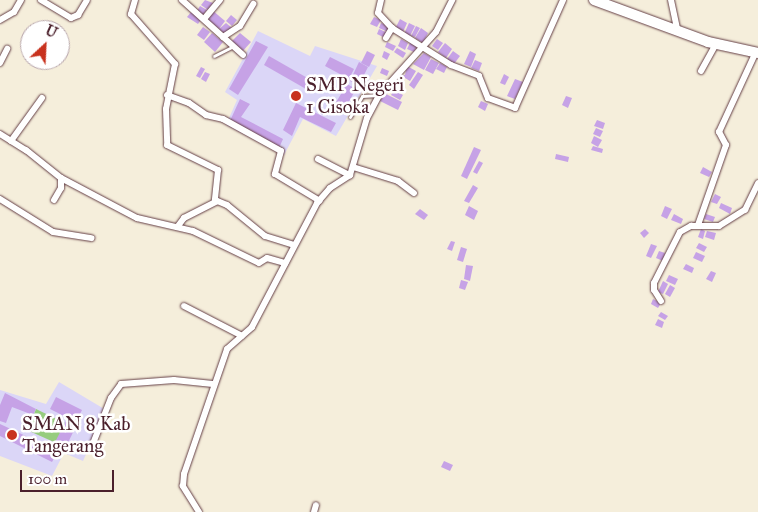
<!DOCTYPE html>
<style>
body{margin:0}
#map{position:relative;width:758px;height:512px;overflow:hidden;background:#f5eedb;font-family:"IM FELL Great Primer",serif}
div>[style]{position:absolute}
.built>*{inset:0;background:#dbd6f7}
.green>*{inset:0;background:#96cc7e}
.building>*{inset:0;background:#c6a2e6}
.roads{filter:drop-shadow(0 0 1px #643e45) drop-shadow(0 0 1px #643e45)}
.service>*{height:3px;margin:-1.5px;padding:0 1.5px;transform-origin:1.5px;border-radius:1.5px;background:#fff}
.minor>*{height:6px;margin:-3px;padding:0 3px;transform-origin:3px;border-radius:3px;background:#fff}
.primary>*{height:10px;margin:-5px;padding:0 5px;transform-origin:5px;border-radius:5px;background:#fff}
.dots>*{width:14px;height:14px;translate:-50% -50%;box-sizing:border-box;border:2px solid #fff;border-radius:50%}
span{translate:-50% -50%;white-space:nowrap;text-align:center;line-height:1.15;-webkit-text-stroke:5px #fff;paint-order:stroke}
.poi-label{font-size:19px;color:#4a1f2b}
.left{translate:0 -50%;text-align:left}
.north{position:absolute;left:20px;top:20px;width:50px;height:50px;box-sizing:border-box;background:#fff;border:1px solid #b7a5aa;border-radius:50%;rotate:25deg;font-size:14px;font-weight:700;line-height:20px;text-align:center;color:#4a1f2b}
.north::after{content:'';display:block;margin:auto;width:18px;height:22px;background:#c8321e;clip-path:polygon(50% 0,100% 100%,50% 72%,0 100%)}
.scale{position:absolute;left:20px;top:470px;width:94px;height:22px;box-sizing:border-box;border:2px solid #4a1f2b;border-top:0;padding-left:6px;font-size:15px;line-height:18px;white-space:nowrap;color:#4a1f2b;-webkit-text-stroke:4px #fff;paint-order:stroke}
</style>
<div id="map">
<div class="built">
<div style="clip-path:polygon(258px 31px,310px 56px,315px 46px,377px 66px,336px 136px,303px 119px,284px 155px,226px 125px,237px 100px,225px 92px)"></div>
<div style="clip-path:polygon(59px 382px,106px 410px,83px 461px,64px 453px,52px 476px,0 456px,0 390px,46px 404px)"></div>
</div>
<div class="green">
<div style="clip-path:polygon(36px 409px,65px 423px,56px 443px,27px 430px)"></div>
</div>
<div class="building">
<div style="clip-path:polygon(205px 0,213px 3px,208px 10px,201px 5px)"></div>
<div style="clip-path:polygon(200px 6px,207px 10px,203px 15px,197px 11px)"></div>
<div style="clip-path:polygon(212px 10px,225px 21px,219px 29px,206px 18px)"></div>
<div style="clip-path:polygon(192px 11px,202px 18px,198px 24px,187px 17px)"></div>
<div style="clip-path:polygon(231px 15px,237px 20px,232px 26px,226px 21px)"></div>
<div style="clip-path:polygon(374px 17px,381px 20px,377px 27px,370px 24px)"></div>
<div style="clip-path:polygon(400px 19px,407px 23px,403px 32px,395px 29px)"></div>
<div style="clip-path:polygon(226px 23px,232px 28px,225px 35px,219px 29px)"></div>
<div style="clip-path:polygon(381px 23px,390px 27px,388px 32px,379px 28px)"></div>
<div style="clip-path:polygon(409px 23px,415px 26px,410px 36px,404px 34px)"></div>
<div style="clip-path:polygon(416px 26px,420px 28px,415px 37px,411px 36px)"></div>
<div style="clip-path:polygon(203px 27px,210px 32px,204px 40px,197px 35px)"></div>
<div style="clip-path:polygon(421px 28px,428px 33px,423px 43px,415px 38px)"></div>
<div style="clip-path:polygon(379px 29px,388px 33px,385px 38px,377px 34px)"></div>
<div style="clip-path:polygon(212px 33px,223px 42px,215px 52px,204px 42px)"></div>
<div style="clip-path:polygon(240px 33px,251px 42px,241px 53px,230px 43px)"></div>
<div style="clip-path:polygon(401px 39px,408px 43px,405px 50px,398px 46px)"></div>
<div style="clip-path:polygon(437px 39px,443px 43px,438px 50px,432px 46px)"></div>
<div style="clip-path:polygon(256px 41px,268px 47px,238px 95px,229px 89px)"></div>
<div style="clip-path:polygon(387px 42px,396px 46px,393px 51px,385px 47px)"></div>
<div style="clip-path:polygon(410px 43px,417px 46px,414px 52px,407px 49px)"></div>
<div style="clip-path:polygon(445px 43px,452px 49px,446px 58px,438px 52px)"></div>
<div style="clip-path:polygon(397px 48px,406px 53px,403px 58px,394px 52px)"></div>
<div style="clip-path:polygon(367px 51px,375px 55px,369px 67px,361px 63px)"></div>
<div style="clip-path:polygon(384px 51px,390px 54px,387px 60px,382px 57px)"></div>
<div style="clip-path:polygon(453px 51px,460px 56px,454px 64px,447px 59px)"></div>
<div style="clip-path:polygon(470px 51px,476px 54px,471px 67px,464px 64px)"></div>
<div style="clip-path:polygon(424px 53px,431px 57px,424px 70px,413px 64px)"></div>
<div style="clip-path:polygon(269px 56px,311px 80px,306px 89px,264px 65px)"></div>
<div style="clip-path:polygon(330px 57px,354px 69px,349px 79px,325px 66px)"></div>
<div style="clip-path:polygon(431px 59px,439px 63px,433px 74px,425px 70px)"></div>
<div style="clip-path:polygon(475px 60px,482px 63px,479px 71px,471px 68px)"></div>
<div style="clip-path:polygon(359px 62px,368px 67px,359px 85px,350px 81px)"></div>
<div style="clip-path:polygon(440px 63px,447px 67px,444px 73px,436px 69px)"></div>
<div style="clip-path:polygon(407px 66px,416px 71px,410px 81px,400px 75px,405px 75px)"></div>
<div style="clip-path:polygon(201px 67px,205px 69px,200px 78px,196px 76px)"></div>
<div style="clip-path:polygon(382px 68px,389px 71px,387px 76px,380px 73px)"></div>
<div style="clip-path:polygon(205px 72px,210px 74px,206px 82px,201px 79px)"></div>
<div style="clip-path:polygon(418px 72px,423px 75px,414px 89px,409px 85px)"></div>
<div style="clip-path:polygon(504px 74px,509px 77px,505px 85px,500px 83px)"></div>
<div style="clip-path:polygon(515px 79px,523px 82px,515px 99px,507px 96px)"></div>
<div style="clip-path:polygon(347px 84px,356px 89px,342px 114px,332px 109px)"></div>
<div style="clip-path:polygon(394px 90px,403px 95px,400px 100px,391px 95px)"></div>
<div style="clip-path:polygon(384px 93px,402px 102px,398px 110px,380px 101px)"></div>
<div style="clip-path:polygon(566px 96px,572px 98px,568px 108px,562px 105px)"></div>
<div style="clip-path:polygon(240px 99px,250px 104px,241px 117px,283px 139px,279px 148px,229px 123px)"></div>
<div style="clip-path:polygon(481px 101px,488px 104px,485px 111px,478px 107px)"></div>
<div style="clip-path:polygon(296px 103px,336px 123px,331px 132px,300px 117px,292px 136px,283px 130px)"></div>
<div style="clip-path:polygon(597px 120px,605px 123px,603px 129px,594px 126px)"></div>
<div style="clip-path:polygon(596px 128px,603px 131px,600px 137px,593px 134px)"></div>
<div style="clip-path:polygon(594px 136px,602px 140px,598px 147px,591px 143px)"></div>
<div style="clip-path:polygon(593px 146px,603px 149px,602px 153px,591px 150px)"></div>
<div style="clip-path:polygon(474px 147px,481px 150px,467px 179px,461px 176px)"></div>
<div style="clip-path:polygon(556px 154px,569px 157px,568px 162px,555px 159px)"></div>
<div style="clip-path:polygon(479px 161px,483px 163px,477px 174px,473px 172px)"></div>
<div style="clip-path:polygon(703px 167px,712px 172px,709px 177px,700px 173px)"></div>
<div style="clip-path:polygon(473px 185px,478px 188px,469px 203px,464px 201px)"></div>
<div style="clip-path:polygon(715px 194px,721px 197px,717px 204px,711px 202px)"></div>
<div style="clip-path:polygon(721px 203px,732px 208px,730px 214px,719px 208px)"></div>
<div style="clip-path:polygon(469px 206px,478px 211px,474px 220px,465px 215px)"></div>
<div style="clip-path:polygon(665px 206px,672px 209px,667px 219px,661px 216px)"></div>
<div style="clip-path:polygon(420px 209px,428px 215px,424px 220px,415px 214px)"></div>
<div style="clip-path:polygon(674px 214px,683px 219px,681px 224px,671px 220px)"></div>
<div style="clip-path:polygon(706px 214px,715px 217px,713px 222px,704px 219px)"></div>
<div style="clip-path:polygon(645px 229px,649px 233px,644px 238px,640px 233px)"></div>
<div style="clip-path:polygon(701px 229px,705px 231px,703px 239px,698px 237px)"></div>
<div style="clip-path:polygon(707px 231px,716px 233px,714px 240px,705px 237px)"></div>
<div style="clip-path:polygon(451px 241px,455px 242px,452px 251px,447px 249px)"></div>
<div style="clip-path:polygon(699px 243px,707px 247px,704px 252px,696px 248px)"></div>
<div style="clip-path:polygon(651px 244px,657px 246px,651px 258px,646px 256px)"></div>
<div style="clip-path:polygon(461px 247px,467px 249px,463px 262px,457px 260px)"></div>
<div style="clip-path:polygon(659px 251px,665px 253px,663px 261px,656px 258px)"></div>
<div style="clip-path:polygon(696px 252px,705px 256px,702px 262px,693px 258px)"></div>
<div style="clip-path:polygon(686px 264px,694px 268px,692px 273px,683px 269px)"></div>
<div style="clip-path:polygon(466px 265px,473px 266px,470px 281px,464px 279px)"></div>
<div style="clip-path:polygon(711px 271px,716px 273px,712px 282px,706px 279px)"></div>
<div style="clip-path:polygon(669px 275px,678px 279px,675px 285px,666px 281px)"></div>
<div style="clip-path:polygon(461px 280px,468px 282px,465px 290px,459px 288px)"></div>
<div style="clip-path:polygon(663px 281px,668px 284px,663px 294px,658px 292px)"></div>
<div style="clip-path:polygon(670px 285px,675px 288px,670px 297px,665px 294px)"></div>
<div style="clip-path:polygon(653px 299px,661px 303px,658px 308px,651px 304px)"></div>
<div style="clip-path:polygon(661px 312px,668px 316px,665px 320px,658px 316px)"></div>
<div style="clip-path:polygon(658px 319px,664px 322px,662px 328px,655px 325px)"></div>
<div style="clip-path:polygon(5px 393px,36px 409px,33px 415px,12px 407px,6px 423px,0 421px,0 405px)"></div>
<div style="clip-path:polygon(56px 397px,82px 410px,76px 422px,50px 409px)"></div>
<div style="clip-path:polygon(67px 419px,77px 424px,65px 449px,54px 444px)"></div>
<div style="clip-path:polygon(0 424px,58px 451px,52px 462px,0 436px)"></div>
<div style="clip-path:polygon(444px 461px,453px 465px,450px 471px,441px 467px)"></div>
</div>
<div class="roads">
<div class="service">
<div style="left:214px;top:56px;width:20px;rotate:-27deg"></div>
<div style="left:350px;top:117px;width:24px;rotate:-60deg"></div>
<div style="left:362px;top:96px;width:17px;rotate:-3deg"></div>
</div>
<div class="minor">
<div style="left:41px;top:0;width:35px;rotate:31deg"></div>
<div style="left:71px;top:18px;width:8px;rotate:-23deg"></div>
<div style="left:78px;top:15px;width:17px;rotate:-59deg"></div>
<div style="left:135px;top:0;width:15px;rotate:106deg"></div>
<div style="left:131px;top:14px;width:67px;rotate:48.7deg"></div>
<div style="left:175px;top:64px;width:46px;rotate:101.3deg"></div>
<div style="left:166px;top:109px;width:36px;rotate:88deg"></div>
<div style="left:167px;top:145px;width:57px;rotate:26.1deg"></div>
<div style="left:218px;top:170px;width:30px;rotate:96deg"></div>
<div style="left:215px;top:200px;width:13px;rotate:23deg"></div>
<div style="left:227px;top:205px;width:49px;rotate:39.2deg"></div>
<div style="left:265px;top:236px;width:30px;rotate:17deg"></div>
<div style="left:182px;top:0;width:82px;rotate:42deg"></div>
<div style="left:381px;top:0;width:13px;rotate:103deg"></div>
<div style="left:378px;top:13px;width:21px;rotate:47deg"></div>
<div style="left:671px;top:0;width:33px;rotate:78deg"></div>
<div style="left:204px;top:19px;width:25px;rotate:-50deg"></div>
<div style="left:0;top:20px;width:16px;rotate:-30deg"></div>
<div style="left:14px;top:12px;width:14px;rotate:-60deg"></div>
<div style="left:223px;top:37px;width:20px;rotate:-33deg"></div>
<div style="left:240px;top:26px;width:26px;rotate:-59deg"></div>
<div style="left:386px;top:38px;width:12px;rotate:-59deg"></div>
<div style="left:392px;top:28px;width:70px;rotate:32.1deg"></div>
<div style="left:451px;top:65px;width:30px;rotate:21deg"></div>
<div style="left:479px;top:76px;width:24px;rotate:68deg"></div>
<div style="left:488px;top:98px;width:29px;rotate:20deg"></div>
<div style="left:515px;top:108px;width:118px;rotate:-66deg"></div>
<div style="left:0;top:63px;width:16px;rotate:-63deg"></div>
<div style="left:701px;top:71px;width:31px;rotate:-61deg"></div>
<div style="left:167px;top:95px;width:23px;rotate:20deg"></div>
<div style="left:189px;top:103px;width:21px;rotate:35deg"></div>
<div style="left:206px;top:115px;width:17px;rotate:13deg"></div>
<div style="left:223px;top:119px;width:66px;rotate:28.9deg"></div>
<div style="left:281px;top:151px;width:24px;rotate:105deg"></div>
<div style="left:275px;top:174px;width:52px;rotate:31deg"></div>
<div style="left:0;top:134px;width:31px;rotate:32deg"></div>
<div style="left:26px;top:150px;width:45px;rotate:38.7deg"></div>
<div style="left:61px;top:178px;width:86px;rotate:27.8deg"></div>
<div style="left:137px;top:218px;width:57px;rotate:13.1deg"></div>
<div style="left:193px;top:231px;width:73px;rotate:25.9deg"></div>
<div style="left:259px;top:263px;width:9px;rotate:-32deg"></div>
<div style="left:267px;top:258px;width:19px;rotate:16deg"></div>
<div style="left:11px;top:141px;width:53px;rotate:-54.2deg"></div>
<div style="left:318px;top:159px;width:36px;rotate:27deg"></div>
<div style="left:353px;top:167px;width:47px;rotate:17.3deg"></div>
<div style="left:398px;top:181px;width:20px;rotate:37deg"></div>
<div style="left:0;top:199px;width:62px;rotate:31.9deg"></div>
<div style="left:53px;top:232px;width:39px;rotate:9deg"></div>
<div style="left:54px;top:200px;width:14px;rotate:-60deg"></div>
<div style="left:61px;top:188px;width:10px;rotate:-90deg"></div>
<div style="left:698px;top:225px;width:85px;rotate:-70.7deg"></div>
<div style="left:726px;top:145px;width:15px;rotate:-118deg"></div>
<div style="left:719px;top:132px;width:88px;rotate:-65.2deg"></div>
<div style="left:178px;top:226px;width:10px;rotate:-53deg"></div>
<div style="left:184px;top:218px;width:37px;rotate:-27deg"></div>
<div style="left:661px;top:301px;width:13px;rotate:-122deg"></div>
<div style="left:654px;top:290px;width:7px;rotate:-90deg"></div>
<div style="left:654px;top:283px;width:57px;rotate:-63deg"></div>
<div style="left:680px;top:232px;width:13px;rotate:-29deg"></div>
<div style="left:691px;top:226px;width:28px"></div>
<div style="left:719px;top:226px;width:31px;rotate:-32deg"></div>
<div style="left:745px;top:210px;width:30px;rotate:-64deg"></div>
<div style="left:184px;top:306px;width:65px;rotate:27.3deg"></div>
<div style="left:92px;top:446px;width:52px;rotate:-68.4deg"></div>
<div style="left:111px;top:398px;width:17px;rotate:-54deg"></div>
<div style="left:121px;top:384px;width:53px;rotate:-4.3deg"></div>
<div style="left:174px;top:380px;width:39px;rotate:6deg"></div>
<div style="left:199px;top:512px;width:31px;rotate:-122deg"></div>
<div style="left:183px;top:486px;width:12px;rotate:-85deg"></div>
<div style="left:184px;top:474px;width:132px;rotate:-71deg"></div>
<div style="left:227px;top:349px;width:33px;rotate:-41deg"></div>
<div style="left:252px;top:327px;width:140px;rotate:-62.3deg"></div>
<div style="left:317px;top:203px;width:20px;rotate:-49deg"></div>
<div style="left:330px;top:188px;width:24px;rotate:-33deg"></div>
<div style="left:350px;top:175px;width:59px;rotate:-73.4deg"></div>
<div style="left:367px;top:118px;width:26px;rotate:-62deg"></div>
<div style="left:379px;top:95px;width:85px;rotate:-47.9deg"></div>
<div style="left:436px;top:32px;width:36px;rotate:-63deg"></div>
<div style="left:314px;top:512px;width:7px;rotate:-74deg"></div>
</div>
<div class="primary">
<div style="left:594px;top:0;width:121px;rotate:20.2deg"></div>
<div style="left:708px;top:42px;width:51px;rotate:12.4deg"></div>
</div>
</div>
<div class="dots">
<div style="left:296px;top:96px;background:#c8321e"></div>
<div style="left:12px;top:435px;background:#c8321e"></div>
</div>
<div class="poi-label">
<span class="left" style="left:306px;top:96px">SMP Negeri<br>1 Cisoka</span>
<span class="left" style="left:22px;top:435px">SMAN 8 Kab<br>Tangerang</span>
</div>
<div class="north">U</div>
<div class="scale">100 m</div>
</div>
